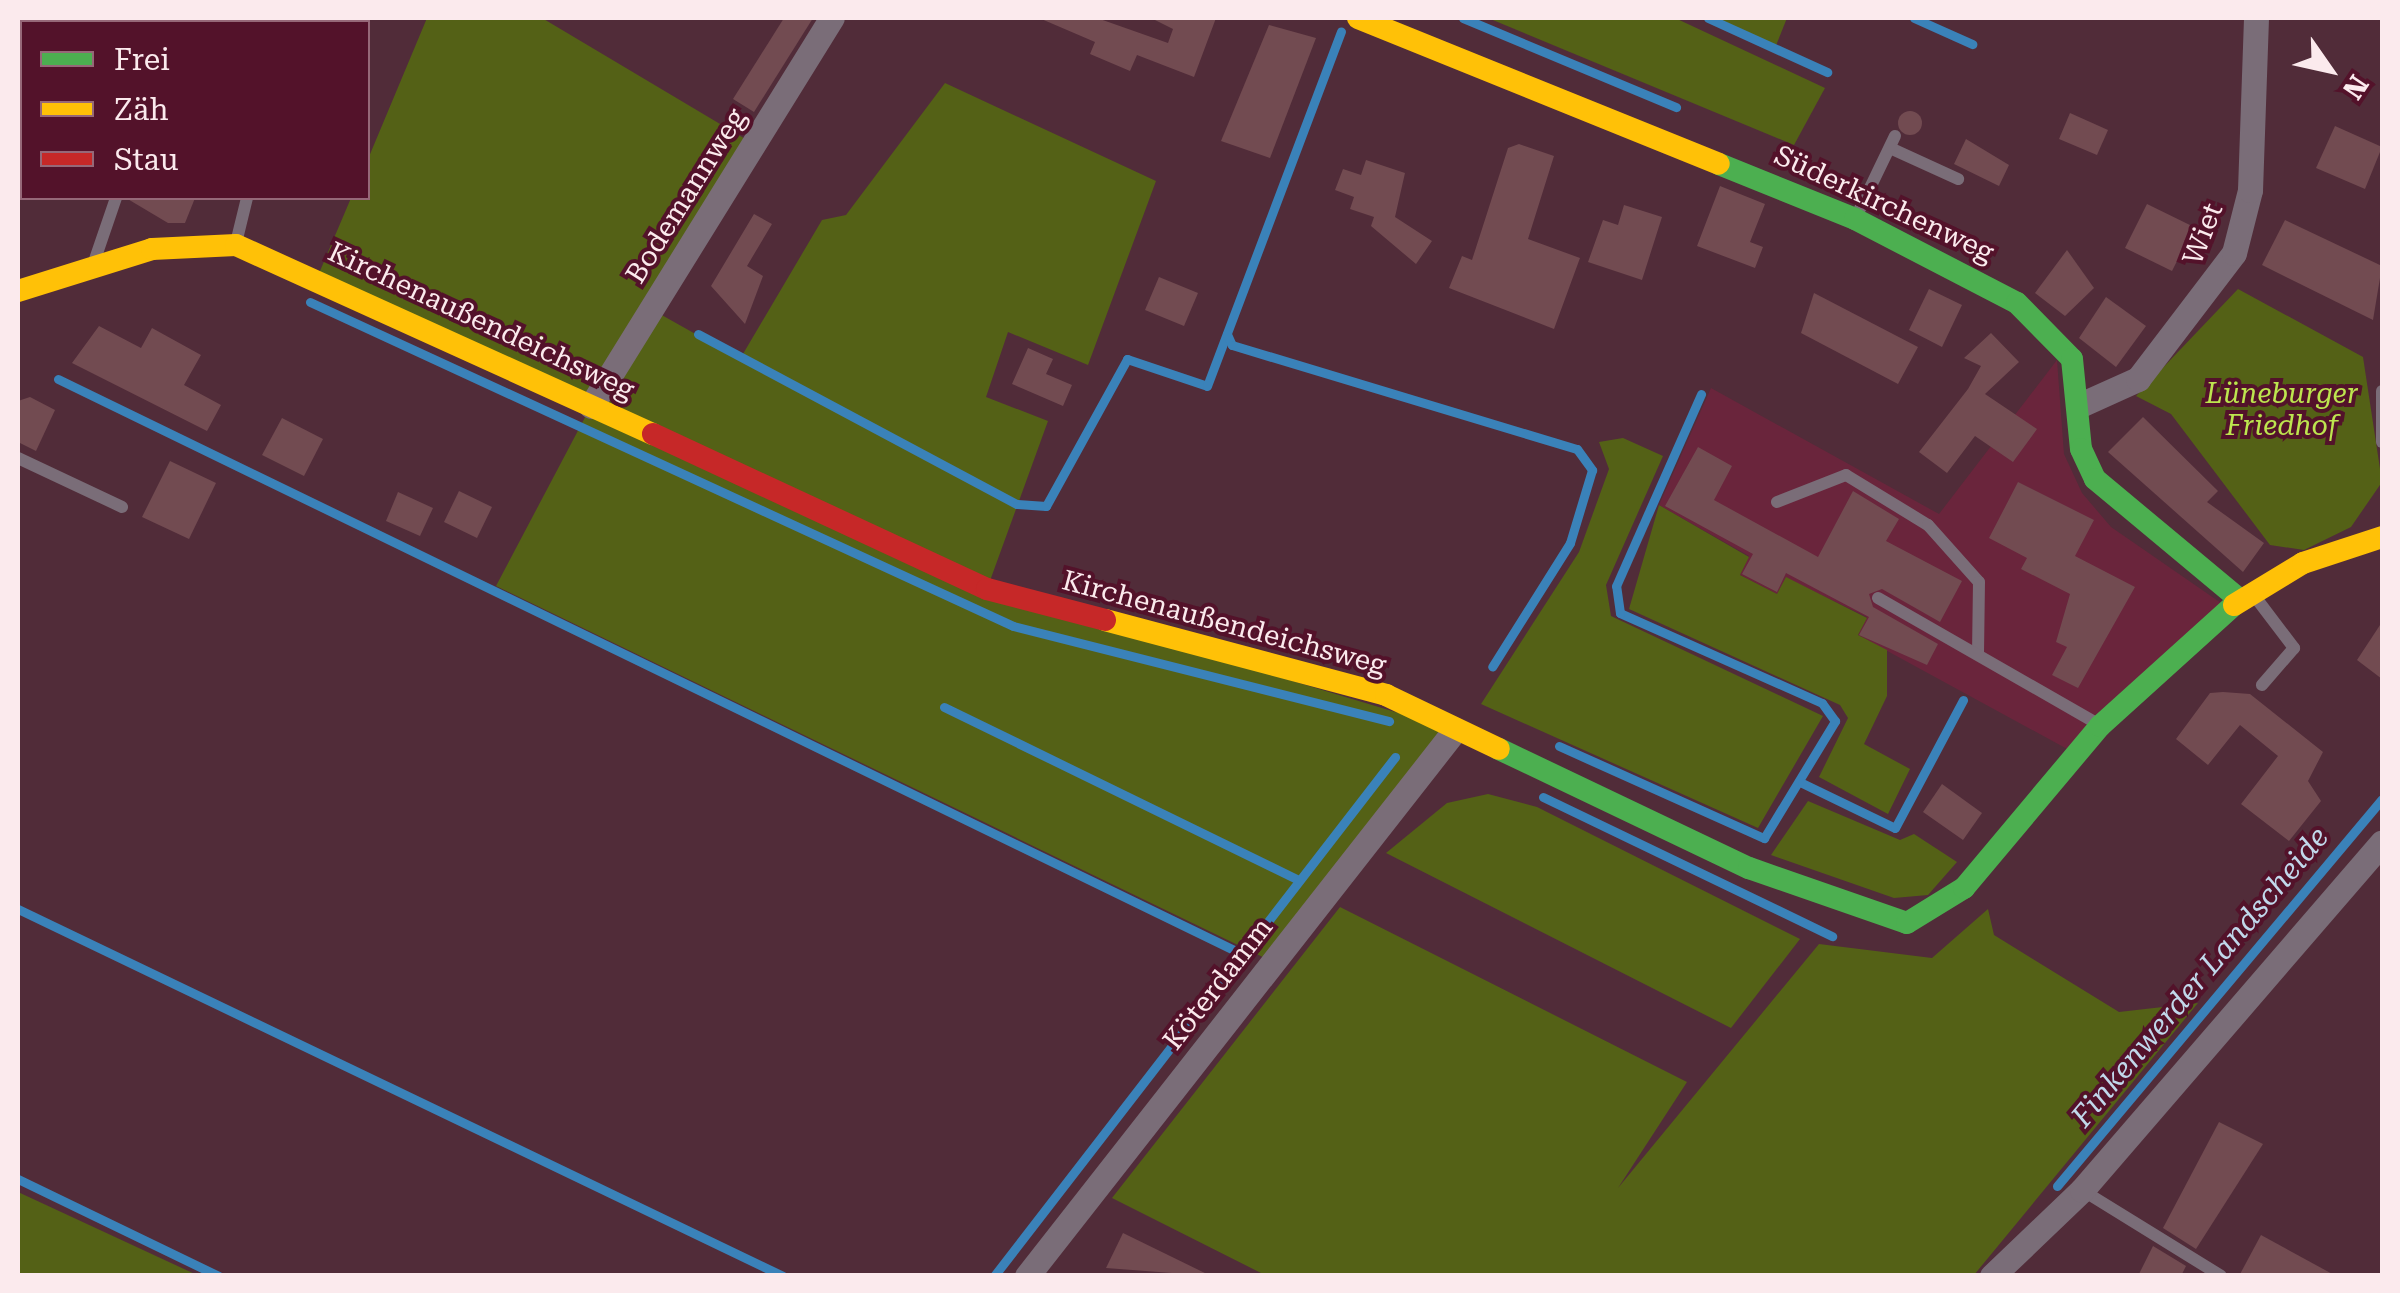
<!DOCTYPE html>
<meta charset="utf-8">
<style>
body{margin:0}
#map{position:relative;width:2400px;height:1293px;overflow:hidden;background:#512c39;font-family:"Roboto Serif",serif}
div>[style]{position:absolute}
.built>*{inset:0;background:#6a253c}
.green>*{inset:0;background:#546116}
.stream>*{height:9px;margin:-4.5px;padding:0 4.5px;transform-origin:4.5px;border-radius:4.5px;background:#3a82b9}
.building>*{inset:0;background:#724b51}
.round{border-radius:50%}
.lane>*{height:12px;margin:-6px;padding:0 6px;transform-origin:6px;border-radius:6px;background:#7a6d78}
.street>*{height:25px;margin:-12.5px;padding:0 12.5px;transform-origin:12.5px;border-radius:12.5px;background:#7a6d78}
.fast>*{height:22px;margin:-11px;padding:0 11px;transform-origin:11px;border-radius:11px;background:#4caf50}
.slow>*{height:22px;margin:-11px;padding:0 11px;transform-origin:11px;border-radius:11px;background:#ffc107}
.jam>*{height:22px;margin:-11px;padding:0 11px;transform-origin:11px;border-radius:11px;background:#c62828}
span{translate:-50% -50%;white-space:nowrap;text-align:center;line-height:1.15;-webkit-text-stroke:8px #53122a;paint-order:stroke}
.street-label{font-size:28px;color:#fbeaed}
.park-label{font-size:28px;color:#bde54f;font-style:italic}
.water-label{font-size:30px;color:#c1d8eb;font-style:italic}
.frame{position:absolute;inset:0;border:20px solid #fbeaed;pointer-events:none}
.legend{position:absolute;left:20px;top:20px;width:350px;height:180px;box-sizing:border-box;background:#53122a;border:2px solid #966878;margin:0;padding:12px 18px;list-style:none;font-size:30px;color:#fbeaed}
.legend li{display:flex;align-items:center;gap:20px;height:50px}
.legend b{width:50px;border:2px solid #966878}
.north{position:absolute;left:2280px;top:20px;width:100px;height:100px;-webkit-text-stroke:8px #53122a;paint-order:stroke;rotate:124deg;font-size:28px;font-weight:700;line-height:40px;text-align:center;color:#fbeaed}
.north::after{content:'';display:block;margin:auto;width:35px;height:45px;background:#fbeaed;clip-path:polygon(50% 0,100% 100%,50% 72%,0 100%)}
</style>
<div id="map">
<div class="built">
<div style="clip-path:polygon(2057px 360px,2064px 454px,2082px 493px,2111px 527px,2221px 603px,2069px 750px,1858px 635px,1867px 617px,1786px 578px,1777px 594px,1740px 575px,1749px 556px,1659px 505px,1711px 388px,1939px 514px)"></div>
</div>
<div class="green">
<div style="clip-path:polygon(427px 18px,542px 18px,752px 143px,651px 309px,740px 359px,822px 220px,846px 215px,945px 83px,1156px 181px,1088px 365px,1008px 332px,986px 397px,1048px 421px,987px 589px,1455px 730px,1273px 962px,496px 586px,591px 406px,317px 278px,351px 198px,368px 198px,368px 159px)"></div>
<div style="clip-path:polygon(1488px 18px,1675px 18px,1825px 88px,1794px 145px)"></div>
<div style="clip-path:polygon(1709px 18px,1787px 18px,1775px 48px)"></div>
<div style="clip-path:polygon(2238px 289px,2363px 357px,2382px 482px,2351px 527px,2304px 550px,2270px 545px,2171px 414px,2136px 396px)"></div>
<div style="clip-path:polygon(1623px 438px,1663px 456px,1606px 585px,1611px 616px,1823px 716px,1758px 828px,1481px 704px,1579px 552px,1609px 469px,1599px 442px)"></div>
<div style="clip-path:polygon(1659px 505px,1749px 557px,1740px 575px,1777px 594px,1786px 577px,1867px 618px,1858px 635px,1887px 650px,1887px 696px,1864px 744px,1910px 769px,1888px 814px,1819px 777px,1848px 718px,1840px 705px,1629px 609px)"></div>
<div style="clip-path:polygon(1488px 794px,1537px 807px,1800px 939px,1731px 1028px,1386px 853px,1447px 803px)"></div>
<div style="clip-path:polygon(1808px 801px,1900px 840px,1914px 834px,1957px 862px,1928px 895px,1894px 898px,1771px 855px)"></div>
<div style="clip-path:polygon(1340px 907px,1687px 1082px,1618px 1188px,1819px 944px,1932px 958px,1988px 909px,1994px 935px,2119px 1012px,2198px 1003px,1974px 1275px,1265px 1275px,1112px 1198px)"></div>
<div style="clip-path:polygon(18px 1192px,197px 1275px,18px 1275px)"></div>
</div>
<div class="stream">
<div style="left:1463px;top:18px;width:231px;rotate:22.7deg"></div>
<div style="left:1708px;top:18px;width:131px;rotate:24.4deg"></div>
<div style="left:1914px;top:18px;width:64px;rotate:24.1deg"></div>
<div style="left:310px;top:302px;width:774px;rotate:24.74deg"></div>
<div style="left:1013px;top:626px;width:388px;rotate:14.2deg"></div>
<div style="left:698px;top:334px;width:361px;rotate:28.1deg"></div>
<div style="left:1017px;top:504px;width:29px;rotate:4deg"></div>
<div style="left:1046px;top:506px;width:168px;rotate:-61.1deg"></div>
<div style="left:1127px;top:359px;width:84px;rotate:18.6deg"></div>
<div style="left:1207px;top:386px;width:379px;rotate:-69.3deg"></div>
<div style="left:1227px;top:334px;width:12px;rotate:66deg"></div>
<div style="left:1232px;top:345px;width:360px;rotate:16.8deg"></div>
<div style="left:1577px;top:449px;width:26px;rotate:54deg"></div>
<div style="left:1592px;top:470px;width:76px;rotate:106.8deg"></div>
<div style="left:1570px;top:543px;width:146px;rotate:122.2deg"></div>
<div style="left:58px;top:379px;width:1316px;rotate:25.9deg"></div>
<div style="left:944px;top:707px;width:394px;rotate:26deg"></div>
<div style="left:1559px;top:746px;width:225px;rotate:24.2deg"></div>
<div style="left:1764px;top:838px;width:137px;rotate:-58.7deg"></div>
<div style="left:1835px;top:721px;width:22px;rotate:-126deg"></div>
<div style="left:1822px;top:703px;width:221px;rotate:-156deg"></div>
<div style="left:1620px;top:613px;width:27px;rotate:-98deg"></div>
<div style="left:1616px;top:586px;width:210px;rotate:-66.1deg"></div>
<div style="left:1802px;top:783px;width:103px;rotate:25.8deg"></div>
<div style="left:1895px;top:828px;width:145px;rotate:-62deg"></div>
<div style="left:1543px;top:797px;width:321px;rotate:25.7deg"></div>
<div style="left:18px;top:909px;width:848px;rotate:25.63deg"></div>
<div style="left:18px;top:1179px;width:223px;rotate:25.8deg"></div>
<div style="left:2057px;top:1186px;width:505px;rotate:-49.98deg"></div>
<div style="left:994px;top:1276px;width:656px;rotate:-52.31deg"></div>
</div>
<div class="building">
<div style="clip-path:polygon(784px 18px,813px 18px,754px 112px,733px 99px)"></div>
<div style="clip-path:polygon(1039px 18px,1097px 18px,1168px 43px,1173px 29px,1151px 18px,1216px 18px,1194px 77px,1137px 55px,1130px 71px,1090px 54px,1095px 42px)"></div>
<div style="clip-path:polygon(1269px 25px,1316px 38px,1270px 158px,1221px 141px)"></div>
<div class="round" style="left:1898px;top:111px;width:24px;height:24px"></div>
<div style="clip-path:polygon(2070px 113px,2108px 130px,2097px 155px,2059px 139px)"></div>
<div style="clip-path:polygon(2335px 126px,2382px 147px,2365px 189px,2316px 168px)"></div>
<div style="clip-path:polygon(1966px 139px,2009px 165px,1999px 186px,1954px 164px)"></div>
<div style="clip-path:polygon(1519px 144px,1554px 156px,1528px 239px,1580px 258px,1554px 329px,1449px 288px,1462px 256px,1472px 260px,1508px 148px)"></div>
<div style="clip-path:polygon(1366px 160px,1405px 173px,1395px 217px,1432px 241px,1416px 264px,1371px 226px,1374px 217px,1350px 209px,1354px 197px,1335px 190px,1343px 169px,1361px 175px)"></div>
<div style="clip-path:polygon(1720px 186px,1765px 204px,1750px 242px,1763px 247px,1755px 268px,1697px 246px)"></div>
<div style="clip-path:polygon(126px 198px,195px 198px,185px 223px,168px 223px)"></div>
<div style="clip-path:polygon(2147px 204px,2194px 227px,2172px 271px,2125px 248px)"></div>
<div style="clip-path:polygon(1624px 205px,1662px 217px,1642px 280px,1588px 262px,1603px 220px,1618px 225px)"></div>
<div style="clip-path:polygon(754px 214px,772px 224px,747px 266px,763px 276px,745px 324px,711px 286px)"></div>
<div style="clip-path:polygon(2285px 220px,2382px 266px,2373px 320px,2262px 265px)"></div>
<div style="clip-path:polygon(2067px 250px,2094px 288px,2065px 316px,2035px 293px)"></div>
<div style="clip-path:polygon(1159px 277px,1198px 293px,1184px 326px,1145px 310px)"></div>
<div style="clip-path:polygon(1929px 289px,1962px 305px,1942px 347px,1909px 330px)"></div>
<div style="clip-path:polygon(1814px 293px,1918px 347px,1898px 384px,1801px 333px)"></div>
<div style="clip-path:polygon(2106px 297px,2146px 326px,2116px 367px,2079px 338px)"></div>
<div style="clip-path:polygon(99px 326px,141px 348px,152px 328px,201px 355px,184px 385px,221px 405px,207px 431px,72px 363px)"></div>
<div style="clip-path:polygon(1991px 333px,2019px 362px,1985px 394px,2037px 429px,2013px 462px,1975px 436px,1947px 473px,1919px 452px,1968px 389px,1981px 366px,1964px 358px)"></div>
<div style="clip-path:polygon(1028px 348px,1053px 359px,1046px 374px,1072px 385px,1063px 406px,1012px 384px)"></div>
<div style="clip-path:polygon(30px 397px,55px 410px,36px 451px,18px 442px,18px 401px)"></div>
<div style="clip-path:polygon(2143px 417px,2218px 491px,2207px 502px,2264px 543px,2243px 572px,2108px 452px)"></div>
<div style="clip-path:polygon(282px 418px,323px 439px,304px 476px,262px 455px)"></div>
<div style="clip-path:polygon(1698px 447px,1732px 466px,1714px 500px,1818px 557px,1853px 491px,1899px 519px,1886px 541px,1962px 581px,1940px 622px,1882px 589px,1869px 594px,1873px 607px,1938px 644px,1927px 665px,1859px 635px,1869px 617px,1786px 573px,1777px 592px,1742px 574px,1753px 554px,1665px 506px)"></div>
<div style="clip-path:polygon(170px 461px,216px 483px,189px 539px,142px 517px)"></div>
<div style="clip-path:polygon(2018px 482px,2094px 520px,2075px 556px,2135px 587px,2078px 688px,2052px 675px,2067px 647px,2056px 642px,2070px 594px,2021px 569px,2027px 558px,1989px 538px)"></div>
<div style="clip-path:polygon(459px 491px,492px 507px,477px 538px,444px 522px)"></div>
<div style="clip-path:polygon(398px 492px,433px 508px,420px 536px,386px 521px)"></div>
<div style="clip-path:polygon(2382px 622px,2382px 679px,2357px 660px)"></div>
<div style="clip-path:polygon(2223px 692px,2250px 694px,2323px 752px,2308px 781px,2321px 801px,2289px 841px,2241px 804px,2278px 756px,2240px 725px,2208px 765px,2176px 739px,2210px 693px)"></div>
<div style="clip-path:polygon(1942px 784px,1982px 813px,1963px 840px,1923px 812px)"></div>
<div style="clip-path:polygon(2219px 1122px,2263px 1144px,2196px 1249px,2163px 1228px)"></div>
<div style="clip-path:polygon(1123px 1233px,1211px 1276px,1106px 1268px)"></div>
<div style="clip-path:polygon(2261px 1235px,2336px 1276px,2239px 1276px)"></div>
<div style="clip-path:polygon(2153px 1246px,2186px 1266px,2181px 1276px,2138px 1276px)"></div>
</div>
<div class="lane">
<div style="left:1890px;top:148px;width:75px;rotate:24.5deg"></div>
<div style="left:1856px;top:217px;width:90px;rotate:-64.3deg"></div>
<div style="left:236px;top:243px;width:46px;rotate:-76.3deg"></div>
<div style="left:93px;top:265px;width:71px;rotate:-71.1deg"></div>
<div style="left:2382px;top:391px;width:51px;rotate:90deg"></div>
<div style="left:18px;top:458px;width:115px;rotate:25.2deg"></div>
<div style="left:1777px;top:502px;width:74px;rotate:-21.4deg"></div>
<div style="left:1846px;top:475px;width:96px;rotate:31.4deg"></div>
<div style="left:1928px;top:525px;width:76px;rotate:48.2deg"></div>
<div style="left:1979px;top:582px;width:71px;rotate:90.8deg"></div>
<div style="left:2253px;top:594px;width:68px;rotate:52.8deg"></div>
<div style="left:2294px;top:648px;width:49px;rotate:130.9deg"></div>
<div style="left:1878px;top:598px;width:254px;rotate:29.8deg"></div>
<div style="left:2082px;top:1190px;width:163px;rotate:31.7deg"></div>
</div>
<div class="street">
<div style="left:591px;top:406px;width:457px;rotate:-58.2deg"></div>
<div style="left:2078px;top:406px;width:66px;rotate:-24.2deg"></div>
<div style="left:2138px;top:379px;width:158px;rotate:-52.7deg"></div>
<div style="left:2234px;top:253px;width:65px;rotate:-75.7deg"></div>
<div style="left:2250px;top:190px;width:172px;rotate:-88deg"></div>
<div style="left:1027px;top:1276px;width:694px;rotate:-51.91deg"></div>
<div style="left:1992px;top:1276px;width:124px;rotate:-43.7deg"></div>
<div style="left:2082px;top:1190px;width:459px;rotate:-49.2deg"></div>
</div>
<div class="fast">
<div style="left:1719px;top:164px;width:147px;rotate:22deg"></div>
<div style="left:1855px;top:219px;width:182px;rotate:27.4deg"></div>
<div style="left:2017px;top:303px;width:78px;rotate:45.5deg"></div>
<div style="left:2072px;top:359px;width:90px;rotate:84.3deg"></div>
<div style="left:2081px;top:449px;width:33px;rotate:65deg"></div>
<div style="left:2095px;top:479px;width:189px;rotate:39.8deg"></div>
<div style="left:1499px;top:749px;width:277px;rotate:25.5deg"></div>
<div style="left:1749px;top:868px;width:167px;rotate:19.2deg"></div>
<div style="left:1907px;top:923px;width:67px;rotate:-31.6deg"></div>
<div style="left:1964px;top:888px;width:212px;rotate:-50deg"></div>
<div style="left:2100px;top:726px;width:181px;rotate:-42.1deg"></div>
</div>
<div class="slow">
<div style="left:1358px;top:18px;width:389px;rotate:22deg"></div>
<div style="left:18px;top:291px;width:140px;rotate:-17.4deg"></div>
<div style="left:152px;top:249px;width:84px;rotate:-2.7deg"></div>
<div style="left:236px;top:245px;width:458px;rotate:24.4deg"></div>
<div style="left:2234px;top:605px;width:81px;rotate:-31.3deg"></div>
<div style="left:2303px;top:563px;width:83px;rotate:-18.2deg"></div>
<div style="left:1105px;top:620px;width:291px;rotate:14.9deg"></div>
<div style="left:1386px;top:695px;width:125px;rotate:25.5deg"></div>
</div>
<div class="jam">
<div style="left:653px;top:434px;width:368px;rotate:24.9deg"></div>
<div style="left:987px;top:589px;width:122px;rotate:14.7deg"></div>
</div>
<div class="street-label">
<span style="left:686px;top:196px;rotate:-58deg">Bodemannweg</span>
<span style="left:1884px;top:204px;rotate:25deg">Süderkirchenweg</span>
<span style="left:2203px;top:234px;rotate:-69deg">Wiet</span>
<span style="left:481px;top:321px;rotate:25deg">Kirchenaußendeichsweg</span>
<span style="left:1224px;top:623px;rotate:15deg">Kirchenaußendeichsweg</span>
<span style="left:1218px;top:984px;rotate:-52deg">Köterdamm</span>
</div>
<div class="park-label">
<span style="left:2282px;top:410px">Lüneburger<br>Friedhof</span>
</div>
<div class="water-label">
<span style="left:2200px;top:977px;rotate:-50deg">Finkenwerder Landscheide</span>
</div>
<div class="frame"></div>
<ul class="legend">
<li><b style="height:12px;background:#4caf50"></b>Frei</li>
<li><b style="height:12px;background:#ffc107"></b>Zäh</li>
<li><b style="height:12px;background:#c62828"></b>Stau</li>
</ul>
<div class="north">N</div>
</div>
